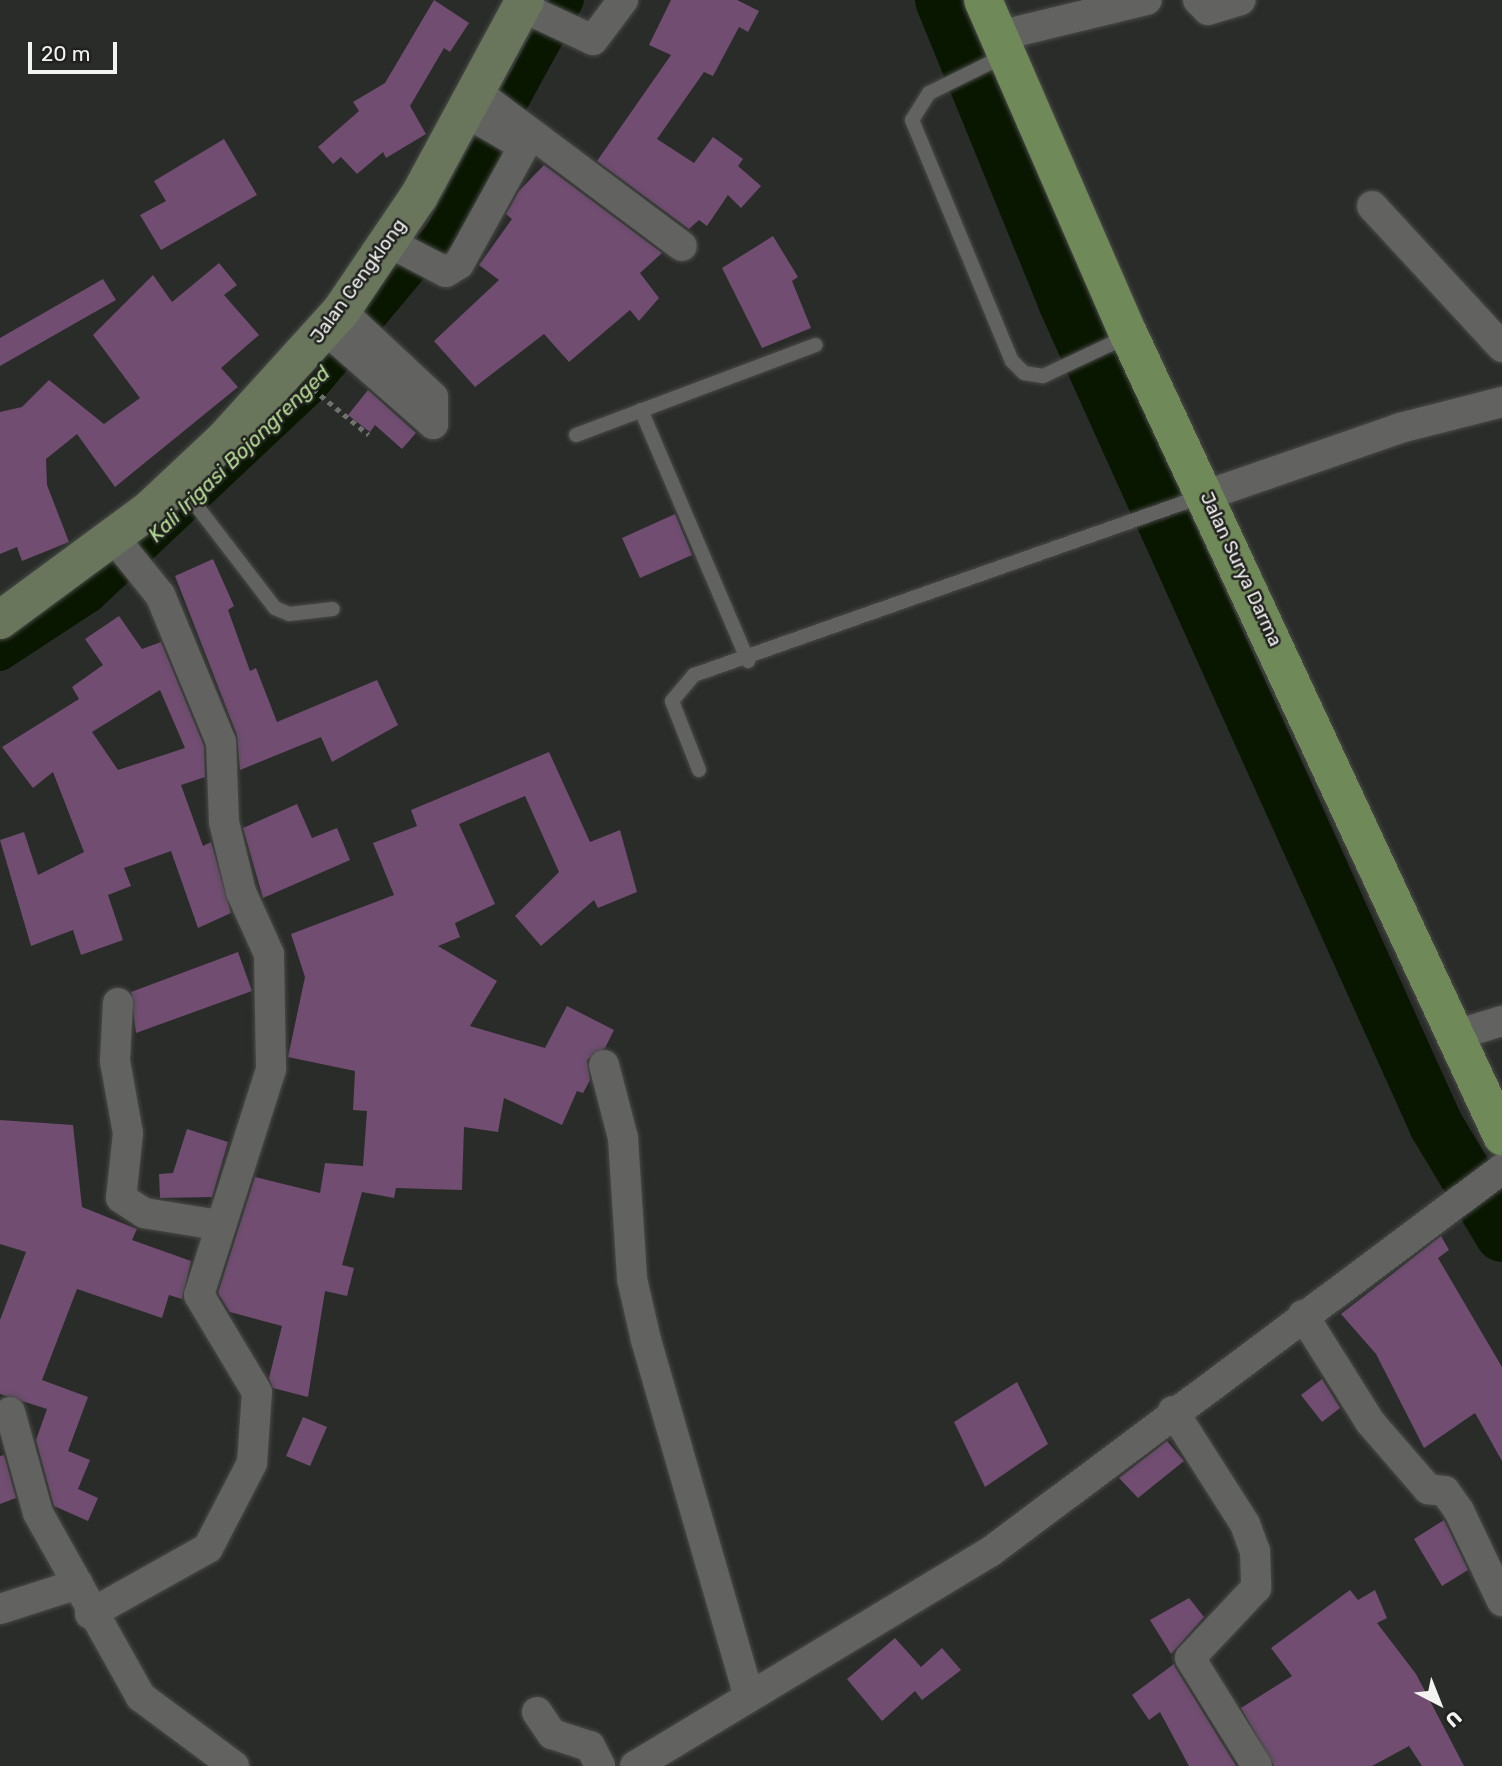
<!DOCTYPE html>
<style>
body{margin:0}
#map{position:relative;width:1502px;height:1766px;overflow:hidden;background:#2a2c29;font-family:Rubik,sans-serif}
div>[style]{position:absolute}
.canal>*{height:32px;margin:-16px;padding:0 16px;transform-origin:16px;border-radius:16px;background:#091700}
.river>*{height:54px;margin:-27px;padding:0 27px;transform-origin:27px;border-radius:27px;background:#091700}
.building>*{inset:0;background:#704d71}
.path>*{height:4.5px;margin-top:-2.25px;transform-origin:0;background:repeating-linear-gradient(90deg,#6f716e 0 5px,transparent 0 10px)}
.roads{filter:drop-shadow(0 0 2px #494a48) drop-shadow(0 0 2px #494a48)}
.service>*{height:14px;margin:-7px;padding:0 7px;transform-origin:7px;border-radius:7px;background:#626360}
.minor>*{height:30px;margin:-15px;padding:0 15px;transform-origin:15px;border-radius:15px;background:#626360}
.secondary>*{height:38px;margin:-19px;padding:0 19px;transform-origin:19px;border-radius:19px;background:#69765c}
.primary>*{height:38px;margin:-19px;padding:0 19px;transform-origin:19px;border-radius:19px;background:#708958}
span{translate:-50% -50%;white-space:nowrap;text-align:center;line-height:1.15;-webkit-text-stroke:5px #212220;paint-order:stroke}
.street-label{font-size:19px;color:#f3f4f2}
.water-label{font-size:21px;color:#b5db94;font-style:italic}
.north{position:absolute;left:1404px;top:1668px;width:70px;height:70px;-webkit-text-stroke:5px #212220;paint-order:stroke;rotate:138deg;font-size:19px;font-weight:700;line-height:28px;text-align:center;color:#f3f4f2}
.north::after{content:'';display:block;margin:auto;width:24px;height:32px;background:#f3f4f2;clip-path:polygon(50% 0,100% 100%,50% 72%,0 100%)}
.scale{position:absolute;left:28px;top:42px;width:89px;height:32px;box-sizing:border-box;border:4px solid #f3f4f2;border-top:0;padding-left:9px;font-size:21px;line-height:24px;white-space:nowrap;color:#f3f4f2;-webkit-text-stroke:5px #212220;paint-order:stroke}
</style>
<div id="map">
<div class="canal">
<div style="left:0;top:655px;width:108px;rotate:-33.2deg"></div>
<div style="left:90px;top:596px;width:305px;rotate:-43.3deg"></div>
<div style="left:312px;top:387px;width:201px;rotate:-50deg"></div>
<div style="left:441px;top:233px;width:265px;rotate:-61.4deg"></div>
</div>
<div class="river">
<div style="left:942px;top:0;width:326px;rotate:67.8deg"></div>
<div style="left:1065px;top:302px;width:903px;rotate:65.73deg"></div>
<div style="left:1436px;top:1125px;width:128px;rotate:59deg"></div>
</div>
<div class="building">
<div style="clip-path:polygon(434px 0,469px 23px,450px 52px,444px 48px,410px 106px,426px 134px,386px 158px,383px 152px,357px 174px,341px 157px,333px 164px,318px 147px,359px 111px,353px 102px,385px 83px)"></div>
<div style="clip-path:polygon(671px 0,737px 0,759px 11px,748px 32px,739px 27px,713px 76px,704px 72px,657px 139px,694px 163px,713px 137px,743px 159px,738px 166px,761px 186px,741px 208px,728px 195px,707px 226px,699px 220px,689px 229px,597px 161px,671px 55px,649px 45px)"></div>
<div style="clip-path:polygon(224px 139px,257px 195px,161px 250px,140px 215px,166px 201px,154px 181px)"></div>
<div style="clip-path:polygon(544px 165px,662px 253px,640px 273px,659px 298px,639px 321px,630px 310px,569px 362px,544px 334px,475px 387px,434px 341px,499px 280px,479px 265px,512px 219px,506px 214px,519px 191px)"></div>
<div style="clip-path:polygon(773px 236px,798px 277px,792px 281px,811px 328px,762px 348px,722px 268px)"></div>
<div style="clip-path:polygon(219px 263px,237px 285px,224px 295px,259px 335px,221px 368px,238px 387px,115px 487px,77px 434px,46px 459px,47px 485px,69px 542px,22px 561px,17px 547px,0 554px,0 412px,22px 407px,49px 380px,104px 424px,140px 398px,93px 335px,153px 275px,172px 302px)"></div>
<div style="clip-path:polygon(103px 279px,116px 300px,0 366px,0 338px)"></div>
<div style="clip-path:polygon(368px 390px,416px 433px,402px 449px,375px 425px,370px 432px,348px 415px)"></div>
<div style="clip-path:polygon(675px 514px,692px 555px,640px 578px,622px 538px)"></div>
<div style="clip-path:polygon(213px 559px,234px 606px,228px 610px,250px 671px,256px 668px,277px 722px,377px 680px,398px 725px,332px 762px,321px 737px,240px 770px,237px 735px,175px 576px)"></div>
<div style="clip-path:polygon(evenodd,119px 616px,142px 649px,161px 642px,204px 746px,205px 777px,181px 785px,203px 846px,211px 842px,231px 913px,198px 928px,171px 851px,124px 868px,131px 886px,108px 895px,123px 940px,81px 955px,73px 930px,31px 946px,0 840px,24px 832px,38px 875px,84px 852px,53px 772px,33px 788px,2px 747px,79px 699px,72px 687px,103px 665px,85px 639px,119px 616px,160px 690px,185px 748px,118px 770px,92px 732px,160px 690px)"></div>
<div style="clip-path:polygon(549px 752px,590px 842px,620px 830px,637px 892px,598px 908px,594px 900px,541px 946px,515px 916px,559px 872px,525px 796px,459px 824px,495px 904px,455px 923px,460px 937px,438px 946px,497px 981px,470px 1026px,545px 1048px,567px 1006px,614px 1030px,605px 1048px,587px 1060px,590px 1080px,583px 1093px,577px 1091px,562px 1125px,504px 1098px,498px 1132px,464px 1127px,462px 1190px,396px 1188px,394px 1198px,362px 1192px,342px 1265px,354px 1268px,347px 1296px,325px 1291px,308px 1397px,273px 1388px,269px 1378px,282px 1326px,230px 1312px,218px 1293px,255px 1177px,320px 1193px,325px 1163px,363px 1166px,367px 1111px,353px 1110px,355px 1071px,288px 1057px,305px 977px,291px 934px,394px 895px,373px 843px,417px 826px,411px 810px)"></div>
<div style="clip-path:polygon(297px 804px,312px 838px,337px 828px,350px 860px,263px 898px,243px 828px)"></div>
<div style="clip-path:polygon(238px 952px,252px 991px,136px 1033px,131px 992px)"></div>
<div style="clip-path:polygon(0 1120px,73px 1125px,82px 1207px,137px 1229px,132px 1240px,191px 1261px,182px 1299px,169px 1295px,162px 1318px,77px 1289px,42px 1380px,88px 1397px,68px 1451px,90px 1460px,78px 1489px,98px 1498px,88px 1521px,54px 1506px,36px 1440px,47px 1409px,0 1394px,0 1320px,26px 1252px,0 1244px)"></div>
<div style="clip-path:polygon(187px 1129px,228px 1142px,212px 1197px,160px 1198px,159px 1174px,173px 1173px)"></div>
<div style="clip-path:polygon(1441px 1236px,1449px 1250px,1438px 1258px,1502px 1367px,1502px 1461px,1475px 1413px,1424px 1448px,1376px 1354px,1341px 1314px)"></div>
<div style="clip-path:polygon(1322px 1379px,1340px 1408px,1322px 1422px,1301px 1395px)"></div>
<div style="clip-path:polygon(1017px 1382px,1048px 1444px,985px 1487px,954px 1422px)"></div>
<div style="clip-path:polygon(303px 1417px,327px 1427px,310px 1466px,286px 1456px)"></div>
<div style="clip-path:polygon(1167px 1441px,1184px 1461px,1138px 1498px,1119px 1478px)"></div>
<div style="clip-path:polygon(4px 1455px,16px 1498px,0 1504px,0 1456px)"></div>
<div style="clip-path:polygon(1444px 1520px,1468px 1570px,1442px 1586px,1414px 1539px)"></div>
<div style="clip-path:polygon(1350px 1590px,1358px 1600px,1375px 1590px,1387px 1618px,1377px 1623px,1416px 1674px,1464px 1766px,1422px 1766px,1409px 1746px,1372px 1766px,1274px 1766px,1241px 1708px,1292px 1676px,1271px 1648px)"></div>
<div style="clip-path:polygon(1189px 1598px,1204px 1617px,1171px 1654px,1150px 1620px)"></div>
<div style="clip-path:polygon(895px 1638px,921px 1667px,942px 1648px,961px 1670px,922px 1700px,915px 1691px,882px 1721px,847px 1679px)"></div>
<div style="clip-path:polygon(1174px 1664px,1175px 1667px,1236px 1766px,1189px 1766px,1160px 1712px,1149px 1720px,1132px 1695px)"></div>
</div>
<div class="path">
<div style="left:313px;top:389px;width:72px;rotate:39.4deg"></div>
</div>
<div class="roads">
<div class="service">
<div style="left:1004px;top:56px;width:84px;rotate:153.7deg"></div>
<div style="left:929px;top:93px;width:32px;rotate:122deg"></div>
<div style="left:912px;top:120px;width:261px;rotate:67.5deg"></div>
<div style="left:1012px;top:361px;width:17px;rotate:45deg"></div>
<div style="left:1024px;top:373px;width:19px;rotate:9deg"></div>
<div style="left:1043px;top:376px;width:92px;rotate:-25.2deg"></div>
<div style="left:641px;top:410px;width:273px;rotate:66.9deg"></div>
<div style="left:576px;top:435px;width:256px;rotate:-20.6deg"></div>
<div style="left:179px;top:483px;width:158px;rotate:52.5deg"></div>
<div style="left:275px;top:608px;width:15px;rotate:23deg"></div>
<div style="left:289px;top:614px;width:44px;rotate:-6.5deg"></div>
<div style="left:699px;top:770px;width:74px;rotate:-111.4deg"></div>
<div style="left:672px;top:701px;width:34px;rotate:-50deg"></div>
<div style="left:694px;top:675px;width:540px;rotate:-19.38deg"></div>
</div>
<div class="minor">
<div style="left:1198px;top:0;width:14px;rotate:45deg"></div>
<div style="left:1208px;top:10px;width:34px;rotate:-17deg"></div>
<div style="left:522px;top:7px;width:78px;rotate:24.9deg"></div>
<div style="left:593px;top:40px;width:50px;rotate:-53.1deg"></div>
<div style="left:998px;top:36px;width:153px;rotate:-13.6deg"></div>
<div style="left:476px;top:92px;width:257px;rotate:36.8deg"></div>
<div style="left:1372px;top:206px;width:192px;rotate:47.3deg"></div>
<div style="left:388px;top:242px;width:65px;rotate:27.3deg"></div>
<div style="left:446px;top:272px;width:15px;rotate:-32deg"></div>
<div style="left:459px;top:264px;width:135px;rotate:-61.2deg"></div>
<div style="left:524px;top:146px;width:68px;rotate:-150deg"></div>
<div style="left:325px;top:329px;width:144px;rotate:41.3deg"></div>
<div style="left:433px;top:424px;width:27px;rotate:-90deg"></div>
<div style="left:433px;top:397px;width:126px;rotate:-136.9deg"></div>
<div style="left:1207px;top:495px;width:204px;rotate:-19.1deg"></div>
<div style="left:1400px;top:428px;width:105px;rotate:-14.3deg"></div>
<div style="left:118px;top:1003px;width:58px;rotate:93deg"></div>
<div style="left:115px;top:1061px;width:73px;rotate:79.8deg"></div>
<div style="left:128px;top:1133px;width:65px;rotate:96.1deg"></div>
<div style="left:121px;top:1198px;width:27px;rotate:33deg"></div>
<div style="left:144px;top:1213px;width:75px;rotate:9.2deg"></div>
<div style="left:1456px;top:1035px;width:48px;rotate:-16.9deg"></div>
<div style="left:604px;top:1065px;width:75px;rotate:75.4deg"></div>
<div style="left:623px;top:1138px;width:141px;rotate:86.3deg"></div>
<div style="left:632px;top:1279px;width:63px;rotate:77.1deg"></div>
<div style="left:646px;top:1340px;width:367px;rotate:73.9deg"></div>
<div style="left:1303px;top:1315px;width:126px;rotate:57.9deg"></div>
<div style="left:1370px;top:1422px;width:89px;rotate:49.1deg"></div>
<div style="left:1428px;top:1489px;width:17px;rotate:7deg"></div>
<div style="left:1445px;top:1491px;width:24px;rotate:55deg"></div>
<div style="left:1459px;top:1511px;width:100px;rotate:64.5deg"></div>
<div style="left:1173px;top:1411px;width:134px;rotate:57.5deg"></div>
<div style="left:1245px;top:1524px;width:29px;rotate:70deg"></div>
<div style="left:1255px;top:1551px;width:37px;rotate:88deg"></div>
<div style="left:1256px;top:1588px;width:96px;rotate:133.3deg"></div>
<div style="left:1190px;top:1658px;width:127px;rotate:58.2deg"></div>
<div style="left:10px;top:1412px;width:105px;rotate:74.5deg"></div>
<div style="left:38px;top:1513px;width:211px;rotate:60.8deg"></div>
<div style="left:141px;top:1697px;width:116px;rotate:36.6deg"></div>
<div style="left:0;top:1609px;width:82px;rotate:-17.8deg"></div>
<div style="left:90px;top:1614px;width:135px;rotate:-29.2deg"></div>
<div style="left:208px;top:1548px;width:96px;rotate:-62.6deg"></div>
<div style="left:252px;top:1463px;width:71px;rotate:-86deg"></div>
<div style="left:257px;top:1392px;width:113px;rotate:-120.9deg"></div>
<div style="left:199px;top:1295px;width:237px;rotate:-72.3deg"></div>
<div style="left:271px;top:1069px;width:115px;rotate:-91deg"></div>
<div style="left:269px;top:954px;width:68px;rotate:-114.3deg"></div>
<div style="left:241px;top:892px;width:72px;rotate:-103.7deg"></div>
<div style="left:224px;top:822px;width:80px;rotate:-92.1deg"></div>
<div style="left:221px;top:742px;width:159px;rotate:-112.5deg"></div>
<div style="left:160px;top:595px;width:73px;rotate:-128.9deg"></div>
<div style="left:537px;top:1712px;width:27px;rotate:56deg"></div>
<div style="left:552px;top:1734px;width:40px;rotate:18deg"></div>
<div style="left:590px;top:1746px;width:22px;rotate:63deg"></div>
<div style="left:635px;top:1766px;width:415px;rotate:-31.1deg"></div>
<div style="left:990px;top:1552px;width:639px;rotate:-36.8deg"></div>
</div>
<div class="secondary">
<div style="left:0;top:620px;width:184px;rotate:-36.4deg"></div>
<div style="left:148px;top:511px;width:104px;rotate:-43.1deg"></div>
<div style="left:224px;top:440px;width:174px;rotate:-47.8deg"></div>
<div style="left:341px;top:311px;width:139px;rotate:-55.9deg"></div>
<div style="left:419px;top:196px;width:223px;rotate:-61.6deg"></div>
</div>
<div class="primary">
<div style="left:983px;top:0;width:365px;rotate:66.5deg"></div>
<div style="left:1129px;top:335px;width:884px;rotate:65.03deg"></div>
</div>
</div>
<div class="street-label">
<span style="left:358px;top:281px;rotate:-54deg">Jalan Cengklong</span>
<span style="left:1241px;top:569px;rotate:65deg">Jalan Surya Darma</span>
</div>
<div class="water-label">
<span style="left:239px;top:454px;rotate:-44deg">Kali Irigasi Bojongrenged</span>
</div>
<div class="north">U</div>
<div class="scale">20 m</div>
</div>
